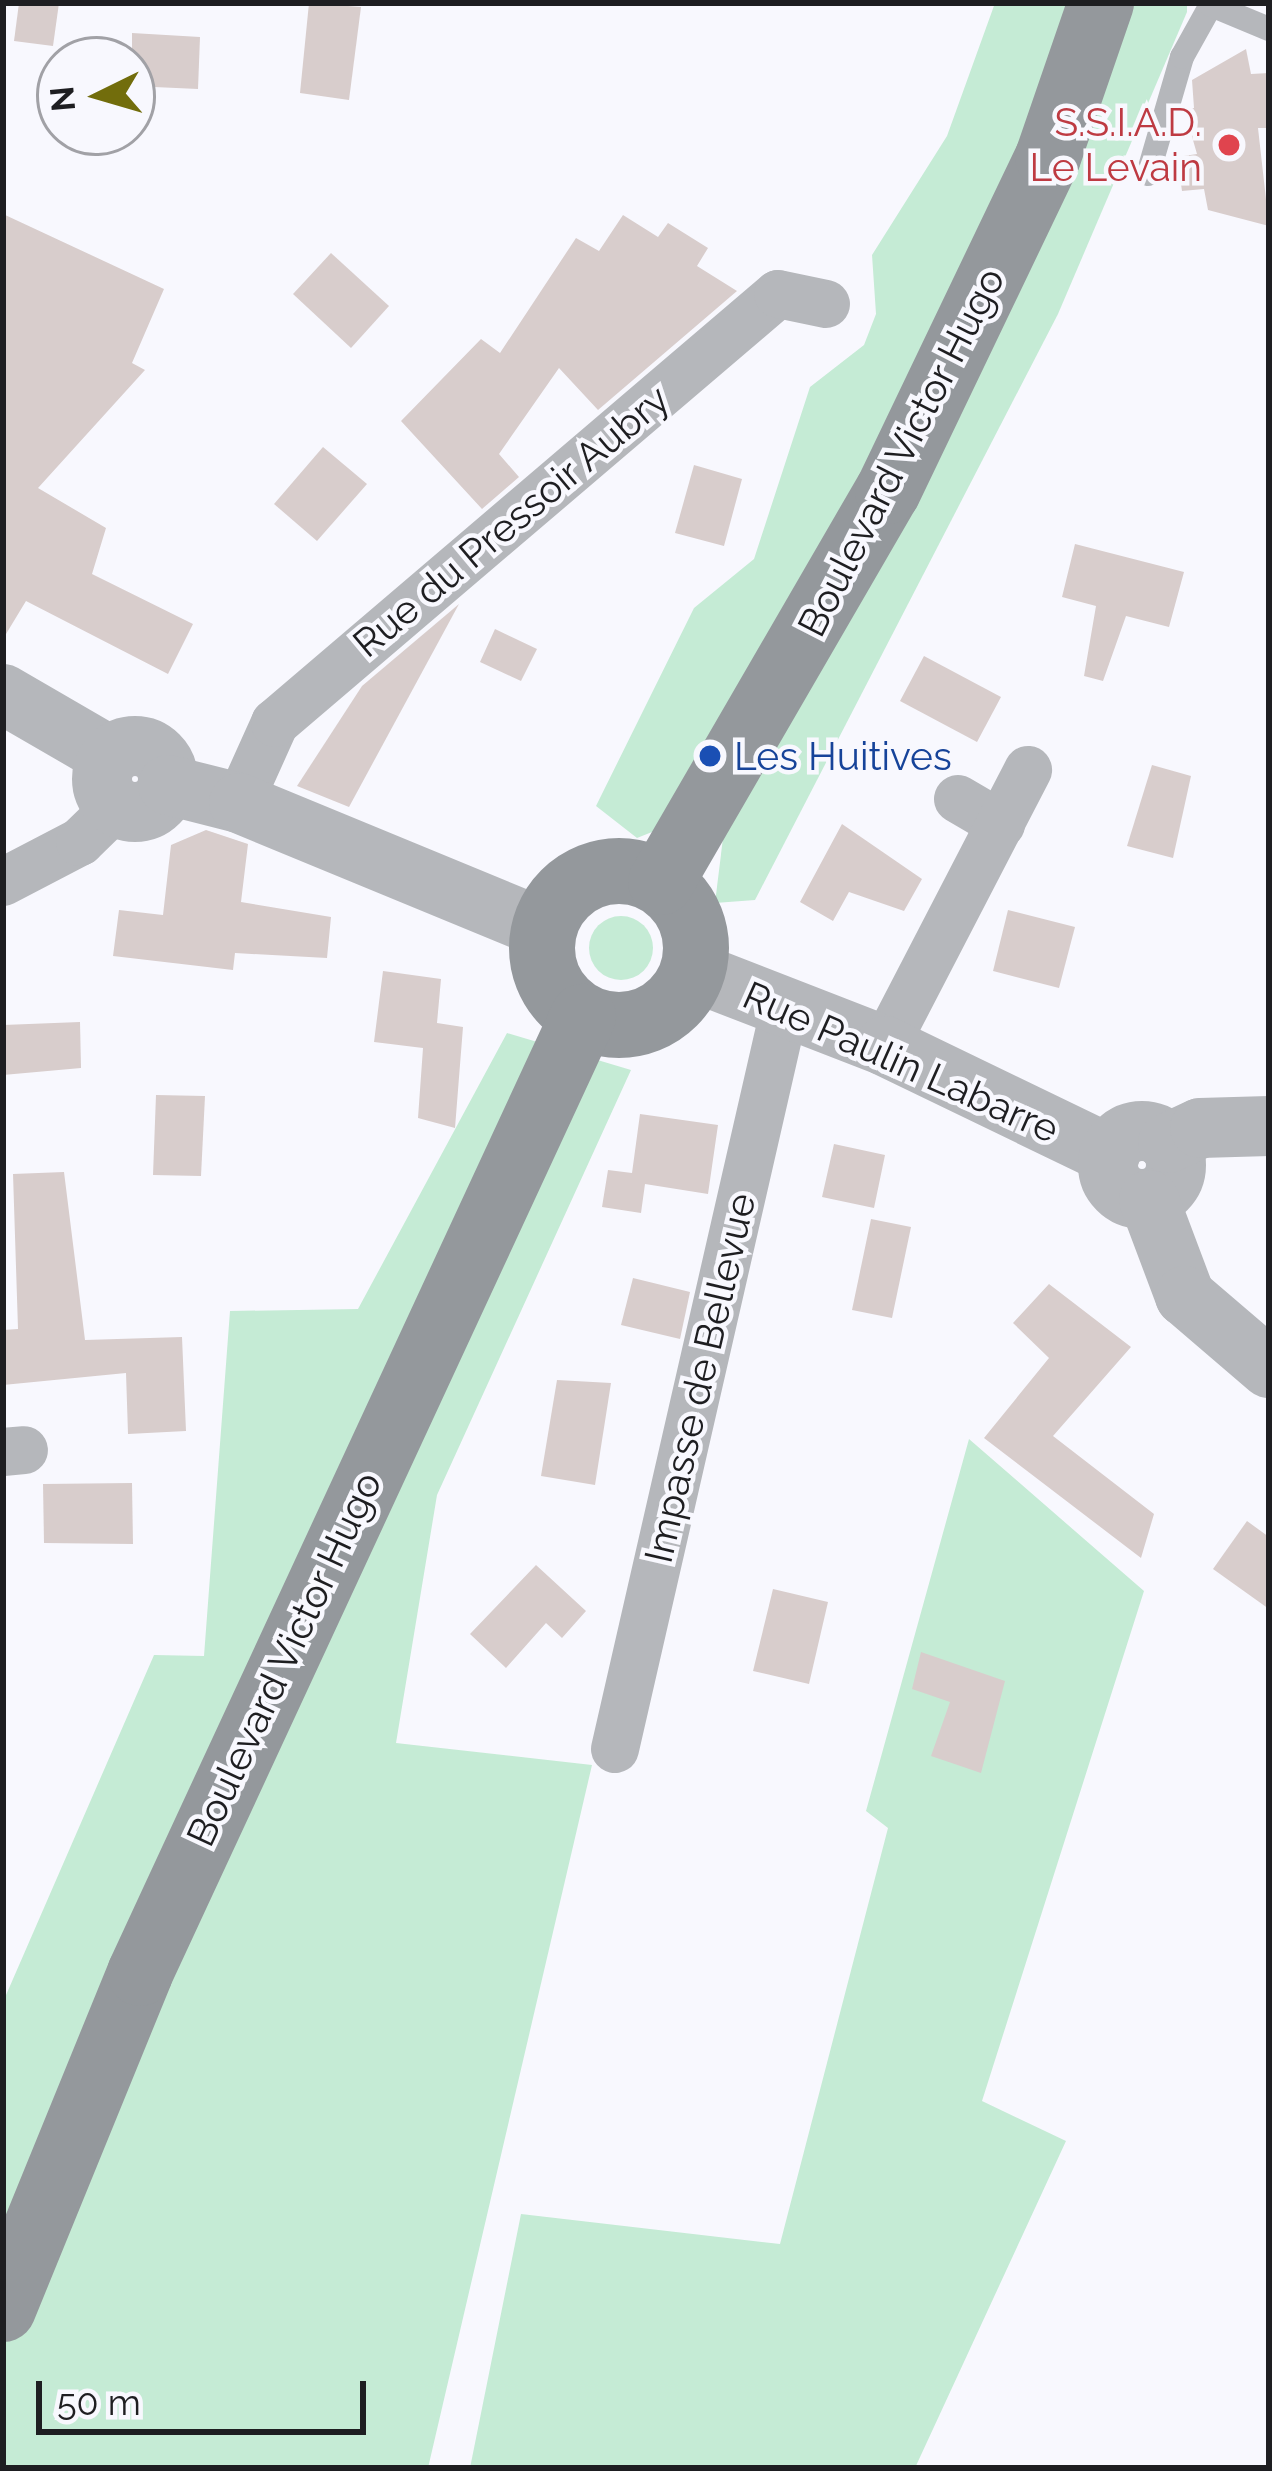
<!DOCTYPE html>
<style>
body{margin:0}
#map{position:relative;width:1272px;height:2471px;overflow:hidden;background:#f8f8fe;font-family:Raleway,sans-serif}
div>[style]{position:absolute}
.green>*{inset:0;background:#c5ebd5}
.round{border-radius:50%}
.building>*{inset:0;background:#d8cdcc}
.service>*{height:24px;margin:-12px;padding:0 12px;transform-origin:12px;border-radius:12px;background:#b5b7bb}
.minor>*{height:48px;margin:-24px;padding:0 24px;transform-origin:24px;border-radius:24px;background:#b5b7bb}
.tertiary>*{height:60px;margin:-30px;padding:0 30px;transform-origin:30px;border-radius:30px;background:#b5b7bb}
.tertiary>.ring{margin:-30px;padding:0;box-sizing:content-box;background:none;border:60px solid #b5b7bb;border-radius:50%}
.secondary>*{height:66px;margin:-33px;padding:0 33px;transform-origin:33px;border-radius:33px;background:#94989c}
.secondary>.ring{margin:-33px;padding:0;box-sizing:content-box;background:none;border:66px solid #94989c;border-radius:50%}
.dots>*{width:33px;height:33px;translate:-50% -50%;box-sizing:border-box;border:6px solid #f8f8fe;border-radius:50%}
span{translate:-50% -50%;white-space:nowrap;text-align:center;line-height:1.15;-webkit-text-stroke:9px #f8f8fe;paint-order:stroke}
.health-label{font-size:39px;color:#be3a42}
.right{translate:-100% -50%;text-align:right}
.street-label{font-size:39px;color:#1e1e21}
.transit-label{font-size:39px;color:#164399}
.left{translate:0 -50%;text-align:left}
.frame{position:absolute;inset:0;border:6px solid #1e1e21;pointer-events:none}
.north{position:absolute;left:36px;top:36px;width:120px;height:120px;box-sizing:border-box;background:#f8f8fe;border:3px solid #a1a1a6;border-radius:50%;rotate:265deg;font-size:33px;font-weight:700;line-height:48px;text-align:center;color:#1e1e21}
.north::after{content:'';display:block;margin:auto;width:42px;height:54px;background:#726d0c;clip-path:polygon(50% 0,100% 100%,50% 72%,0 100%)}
.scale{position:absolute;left:36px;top:2381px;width:330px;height:54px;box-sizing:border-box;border:6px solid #1e1e21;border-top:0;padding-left:15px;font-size:36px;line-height:42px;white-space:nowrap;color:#1e1e21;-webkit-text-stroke:9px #f8f8fe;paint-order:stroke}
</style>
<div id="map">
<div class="green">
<div style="clip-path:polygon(995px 3px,1082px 3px,1008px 204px,667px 826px,637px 838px,596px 806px,694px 608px,754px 559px,810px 387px,864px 345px,876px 314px,872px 255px,947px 136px)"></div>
<div style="clip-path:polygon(1129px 3px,1187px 3px,1187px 12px,1058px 314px,755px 900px,715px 903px,723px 838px)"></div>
<div class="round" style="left:589px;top:916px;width:64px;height:64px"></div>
<div style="clip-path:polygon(507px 1033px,631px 1070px,437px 1495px,396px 1743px,592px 1765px,428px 2468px,3px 2468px,3px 2002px,154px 1655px,204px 1656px,230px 1311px,358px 1309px)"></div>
<div style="clip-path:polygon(969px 1439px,1144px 1591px,982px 2101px,1066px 2141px,915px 2468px,470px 2468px,521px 2214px,780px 2244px,888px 1828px,866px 1811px)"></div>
</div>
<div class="building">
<div style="clip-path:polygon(19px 3px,59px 3px,53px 46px,14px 41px)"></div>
<div style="clip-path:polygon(309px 3px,361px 7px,349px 100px,300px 93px)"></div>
<div style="clip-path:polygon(132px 33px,200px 37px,198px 89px,132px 86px)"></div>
<div style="clip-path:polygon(1246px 49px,1251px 74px,1269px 73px,1269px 128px,1258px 128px,1269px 226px,1208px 210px,1204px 189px,1182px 191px,1177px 157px,1197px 154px,1184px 109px,1194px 108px,1192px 80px)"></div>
<div style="clip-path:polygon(3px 214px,164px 289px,132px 363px,145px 370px,38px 488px,106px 528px,92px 574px,193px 624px,168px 674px,26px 601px,3px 639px)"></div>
<div style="clip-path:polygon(623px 215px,658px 237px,668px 223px,708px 248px,697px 266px,737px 291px,598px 410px,559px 368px,499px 454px,519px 477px,482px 509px,401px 421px,481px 339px,500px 353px,576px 238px,599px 251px)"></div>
<div style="clip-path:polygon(331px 253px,389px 306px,351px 348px,293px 294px)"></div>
<div style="clip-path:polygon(323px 447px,367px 484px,317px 541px,274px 504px)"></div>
<div style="clip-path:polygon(694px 465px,742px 479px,724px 546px,675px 533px)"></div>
<div style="clip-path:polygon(1075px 544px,1184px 572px,1169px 627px,1126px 616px,1103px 681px,1084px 676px,1096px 606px,1062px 597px)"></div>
<div style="clip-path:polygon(459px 604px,349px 807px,297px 786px,362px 686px)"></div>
<div style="clip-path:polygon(495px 629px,537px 649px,521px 681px,480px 662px)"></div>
<div style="clip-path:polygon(924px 656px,1001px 697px,977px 742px,900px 701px)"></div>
<div style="clip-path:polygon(1152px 765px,1191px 776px,1173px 858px,1127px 846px)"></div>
<div style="clip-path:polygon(842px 824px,922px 879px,904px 911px,849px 892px,833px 921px,800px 902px)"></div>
<div style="clip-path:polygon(206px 830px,248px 844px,241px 902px,331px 917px,327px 958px,235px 953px,233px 970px,113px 956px,119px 910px,163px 915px,171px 845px)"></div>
<div style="clip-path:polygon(1008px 910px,1075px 927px,1059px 988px,993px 971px)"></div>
<div style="clip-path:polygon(383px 971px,441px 979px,437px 1023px,463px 1027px,455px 1128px,418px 1118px,423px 1048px,374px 1042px)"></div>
<div style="clip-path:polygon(80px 1022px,81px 1068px,3px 1075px,3px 1025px)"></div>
<div style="clip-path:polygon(156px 1095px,205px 1096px,201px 1176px,153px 1175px)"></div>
<div style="clip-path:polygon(640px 1114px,718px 1125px,708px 1194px,645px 1184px,641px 1213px,602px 1207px,608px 1170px,632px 1173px)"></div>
<div style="clip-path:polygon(834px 1144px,885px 1155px,874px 1208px,822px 1197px)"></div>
<div style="clip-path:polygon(64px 1172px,85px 1340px,182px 1337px,186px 1431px,128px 1434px,126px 1373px,3px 1385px,3px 1330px,18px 1329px,13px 1174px)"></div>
<div style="clip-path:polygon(871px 1219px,911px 1227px,892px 1318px,852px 1310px)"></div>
<div style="clip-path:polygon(633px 1278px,690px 1292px,680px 1339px,621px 1325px)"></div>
<div style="clip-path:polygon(1049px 1284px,1131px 1347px,1053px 1436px,1154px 1514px,1141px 1558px,984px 1438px,1049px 1358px,1013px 1323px)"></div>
<div style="clip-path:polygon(557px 1380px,611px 1383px,595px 1485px,541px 1476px)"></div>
<div style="clip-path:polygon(132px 1483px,133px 1544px,44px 1543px,43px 1484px)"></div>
<div style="clip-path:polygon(1247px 1521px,1269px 1537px,1269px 1609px,1213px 1569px)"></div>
<div style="clip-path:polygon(536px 1565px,586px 1611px,562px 1638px,546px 1623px,506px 1668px,470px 1634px)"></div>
<div style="clip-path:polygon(773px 1589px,828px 1602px,809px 1684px,753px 1671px)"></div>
<div style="clip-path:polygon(921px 1652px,1005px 1681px,981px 1773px,931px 1756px,950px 1702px,912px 1689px)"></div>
</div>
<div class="service">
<div style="left:1148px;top:174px;width:122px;rotate:-73.8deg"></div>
<div style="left:1182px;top:57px;width:60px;rotate:-60.9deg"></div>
<div style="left:1211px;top:5px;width:63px;rotate:22.5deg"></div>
</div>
<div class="minor">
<div style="left:958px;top:799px;width:50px;rotate:30.2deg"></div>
<div style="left:239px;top:803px;width:88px;rotate:-65.8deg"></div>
<div style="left:275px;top:723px;width:661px;rotate:-40.46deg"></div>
<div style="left:778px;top:294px;width:49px;rotate:11.8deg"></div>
<div style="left:3px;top:882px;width:87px;rotate:-27.5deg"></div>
<div style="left:80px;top:842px;width:50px;rotate:-44.2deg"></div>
<div style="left:885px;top:1046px;width:311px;rotate:-62.6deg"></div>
<div style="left:3px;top:1452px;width:21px;rotate:-5deg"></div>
<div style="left:615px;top:1749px;width:761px;rotate:-77.1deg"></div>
</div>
<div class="tertiary">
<div style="left:3px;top:694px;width:124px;rotate:30.1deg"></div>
<div class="ring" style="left:102px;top:746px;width:6px;height:6px"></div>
<div style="left:168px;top:785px;width:73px;rotate:14.2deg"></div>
<div style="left:239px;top:803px;width:330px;rotate:22.4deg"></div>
<div style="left:692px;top:971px;width:207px;rotate:21.2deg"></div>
<div style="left:885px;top:1046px;width:250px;rotate:25.8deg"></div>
<div class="ring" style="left:1108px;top:1131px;width:8px;height:8px"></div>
<div style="left:1168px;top:1143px;width:35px;rotate:-25deg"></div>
<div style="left:1200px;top:1128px;width:69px;rotate:-1.7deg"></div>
<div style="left:1149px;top:1200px;width:103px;rotate:69.4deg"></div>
<div style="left:1185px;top:1296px;width:111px;rotate:40.6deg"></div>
</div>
<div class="secondary">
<div class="ring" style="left:542px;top:871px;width:88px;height:88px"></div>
<div style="left:661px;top:882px;width:452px;rotate:-59.9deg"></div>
<div style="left:888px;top:491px;width:370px;rotate:-64.4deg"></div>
<div style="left:1048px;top:157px;width:163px;rotate:-71deg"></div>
<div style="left:3px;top:2309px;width:363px;rotate:-67.8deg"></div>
<div style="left:140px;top:1973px;width:1054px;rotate:-65.14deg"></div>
</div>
<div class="dots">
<div style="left:1229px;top:145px;background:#e0444e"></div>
<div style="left:710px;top:756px;background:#1a4fb4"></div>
</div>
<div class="health-label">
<span class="right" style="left:1202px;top:145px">S.S.I.A.D.<br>Le Levain</span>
</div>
<div class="street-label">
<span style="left:901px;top:452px;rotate:-63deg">Boulevard Victor Hugo</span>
<span style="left:511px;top:521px;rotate:-40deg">Rue du Pressoir Aubry</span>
<span style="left:901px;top:1062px;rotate:24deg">Rue Paulin Labarre</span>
<span style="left:700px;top:1378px;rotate:-77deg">Impasse de Bellevue</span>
<span style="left:284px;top:1659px;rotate:-65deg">Boulevard Victor Hugo</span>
</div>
<div class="transit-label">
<span class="left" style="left:734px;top:756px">Les Huitives</span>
</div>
<div class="frame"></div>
<div class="north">N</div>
<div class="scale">50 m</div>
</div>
